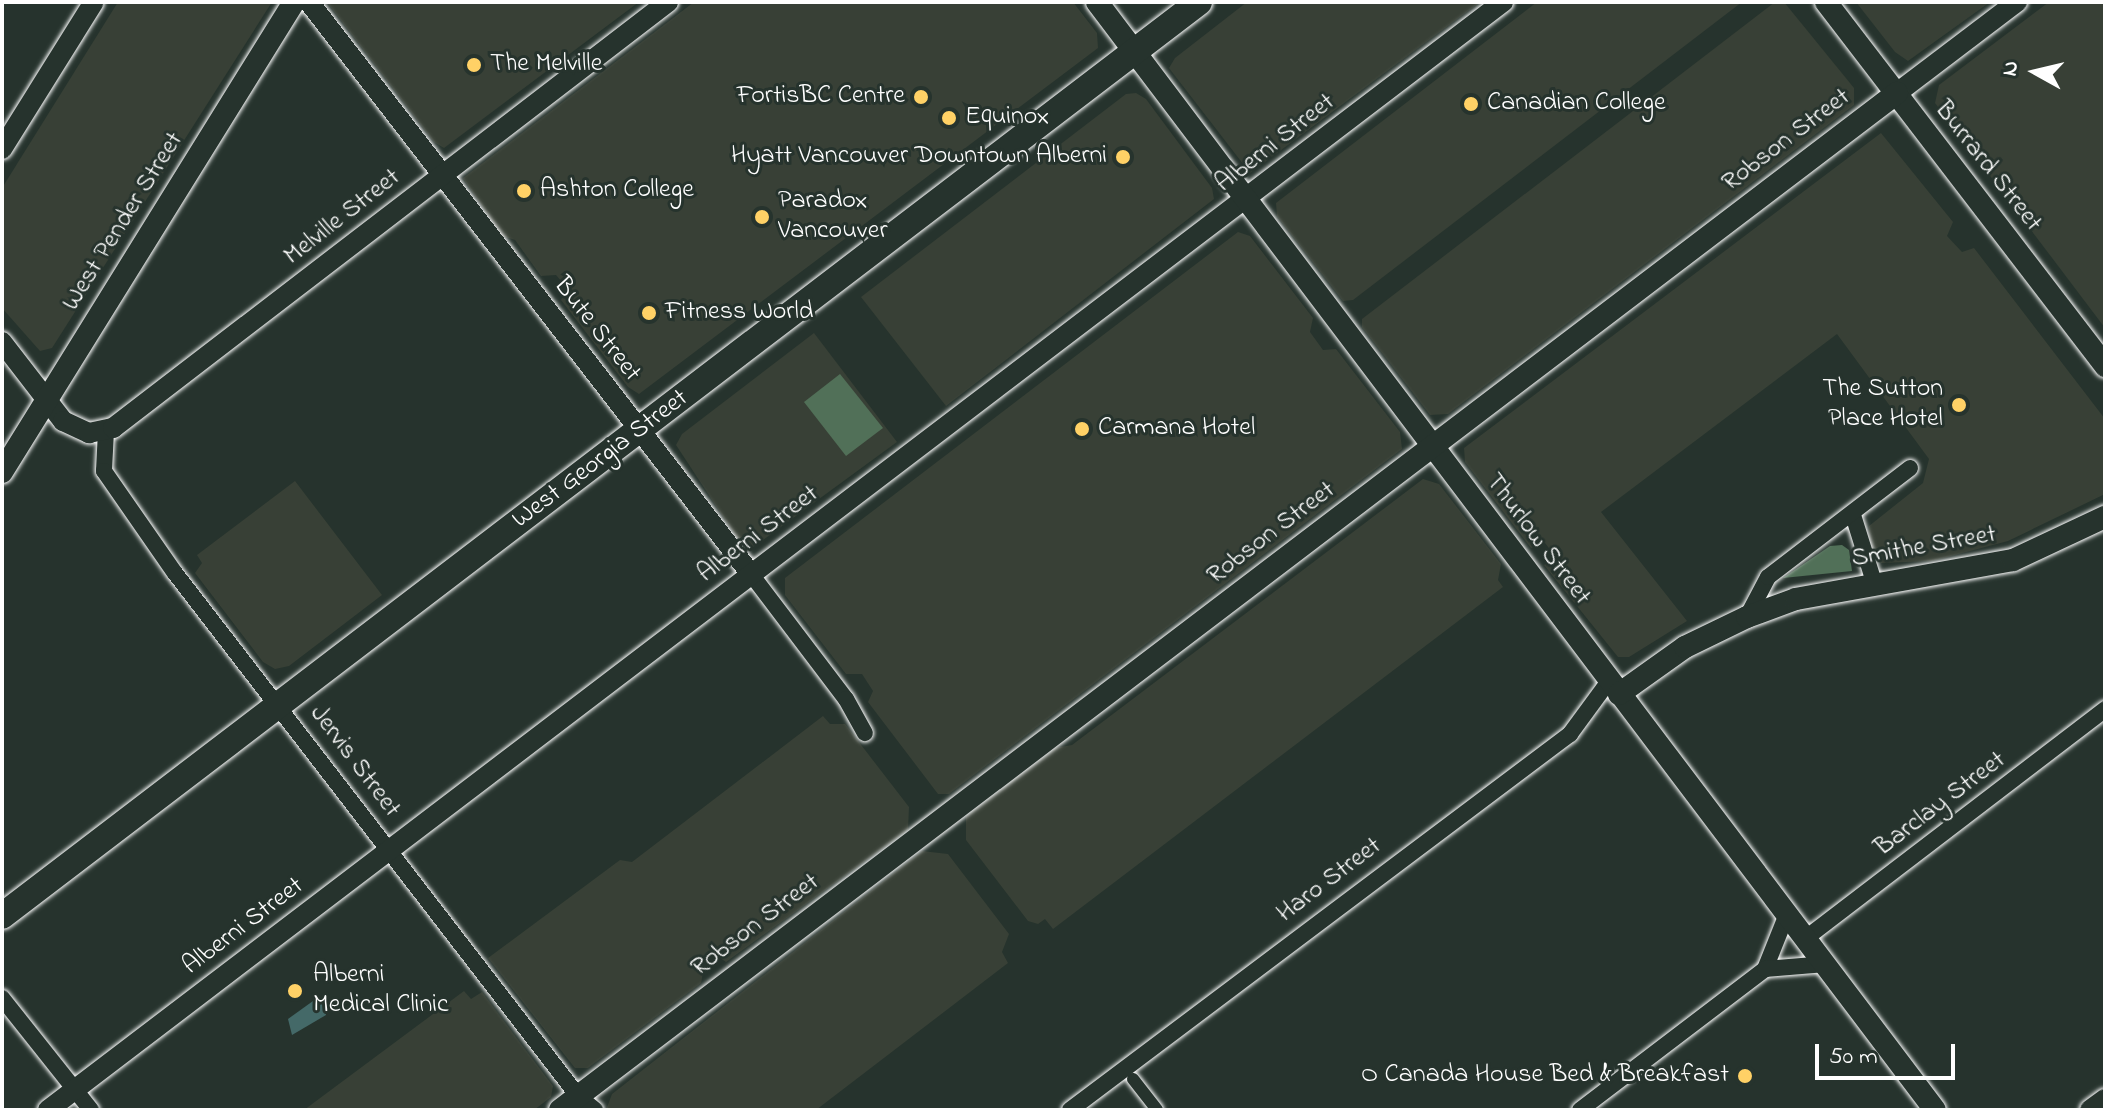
<!DOCTYPE html>
<style>
body{margin:0}
#map{position:relative;width:2107px;height:1112px;overflow:hidden;background:#26332d;font-family:"Indie Flower",sans-serif}
div>[style]{position:absolute}
.built>*{inset:0;background:#384036}
.green>*{inset:0;background:#517058}
.water>*{inset:0;background:#446968}
.roads{filter:drop-shadow(0 0 2px #fff) drop-shadow(0 0 2px #fff)}
.pedestrian>*{height:12px;margin:-6px;padding:0 6px;transform-origin:6px;border-radius:6px;background:#26332d}
.minor>*{height:16px;margin:-8px;padding:0 8px;transform-origin:8px;border-radius:8px;background:#26332d}
.tertiary>*{height:20px;margin:-10px;padding:0 10px;transform-origin:10px;border-radius:10px;background:#26332d}
.secondary>*{height:22px;margin:-11px;padding:0 11px;transform-origin:11px;border-radius:11px;background:#26332d}
.trunk>*{height:26px;margin:-13px;padding:0 13px;transform-origin:13px;border-radius:13px;background:#26332d}
.dots>*{width:22px;height:22px;translate:-50% -50%;box-sizing:border-box;border:4px solid #26332d;border-radius:50%}
span{translate:-50% -50%;white-space:nowrap;text-align:center;line-height:1.15;-webkit-text-stroke:6px #26332d;paint-order:stroke}
.poi-label{font-size:26px;color:#fff}
.left{translate:0 -50%;text-align:left}
.right{translate:-100% -50%;text-align:right}
.street-label{font-size:26px;color:#fff}
.frame{position:absolute;inset:0;border:4px solid #fff;pointer-events:none}
.north{position:absolute;left:1995px;top:32px;width:80px;height:80px;-webkit-text-stroke:6px #26332d;paint-order:stroke;rotate:278deg;font-size:22px;font-weight:700;line-height:32px;text-align:center;color:#fff}
.north::after{content:'';display:block;margin:auto;width:28px;height:36px;background:#fff;clip-path:polygon(50% 0,100% 100%,50% 72%,0 100%)}
.scale{position:absolute;left:1815px;top:1044px;width:140px;height:36px;box-sizing:border-box;border:4px solid #fff;border-top:0;padding-left:10px;font-size:24px;line-height:28px;white-space:nowrap;color:#fff;-webkit-text-stroke:6px #26332d;paint-order:stroke}
</style>
<div id="map">
<div class="built">
<div style="clip-path:polygon(118px 2px,272px 2px,52px 348px,40px 351px,2px 308px,2px 188px)"></div>
<div style="clip-path:polygon(327px 2px,639px 2px,444px 148px,434px 142px)"></div>
<div style="clip-path:polygon(694px 2px,1073px 2px,1097px 33px,1098px 48px,639px 394px,628px 387px,561px 300px,567px 288px,556px 275px,541px 276px,515px 240px,502px 236px,463px 178px)"></div>
<div style="clip-path:polygon(1247px 2px,1480px 2px,1250px 173px,1169px 68px,1175px 58px)"></div>
<div style="clip-path:polygon(1537px 2px,1742px 2px,1353px 300px,1343px 301px,1277px 216px,1276px 203px)"></div>
<div style="clip-path:polygon(1775px 2px,1784px 2px,1854px 88px,1854px 105px,1448px 414px,1430px 415px,1362px 327px,1362px 319px)"></div>
<div style="clip-path:polygon(1856px 2px,1990px 2px,1908px 61px,1895px 52px)"></div>
<div style="clip-path:polygon(2049px 2px,2105px 2px,2105px 328px,1935px 103px,1939px 85px)"></div>
<div style="clip-path:polygon(1136px 93px,1146px 99px,1212px 188px,1214px 199px,946px 406px,861px 297px,1126px 94px)"></div>
<div style="clip-path:polygon(1881px 133px,1953px 222px,1947px 236px,1962px 252px,1974px 248px,2105px 419px,2105px 494px,2008px 541px,1932px 561px,1881px 563px,1870px 549px,1869px 526px,1923px 483px,1929px 459px,1837px 334px,1601px 512px,1687px 621px,1629px 657px,1618px 657px,1544px 565px,1555px 556px,1545px 543px,1531px 548px,1465px 462px,1464px 448px)"></div>
<div style="clip-path:polygon(1238px 232px,1250px 236px,1313px 318px,1310px 332px,1323px 350px,1336px 349px,1400px 432px,1402px 449px,949px 794px,938px 794px,868px 702px,873px 691px,862px 674px,846px 674px,785px 595px,785px 578px)"></div>
<div style="clip-path:polygon(814px 333px,897px 442px,752px 548px,739px 541px,676px 445px,682px 434px)"></div>
<div style="clip-path:polygon(1423px 479px,1439px 484px,1501px 564px,1498px 580px,1503px 587px,1053px 929px,1045px 919px,1038px 924px,1028px 921px,966px 840px,966px 816px,1055px 748px,1072px 745px)"></div>
<div style="clip-path:polygon(295px 481px,382px 595px,289px 666px,275px 669px,263px 662px,195px 573px,202px 563px,197px 555px)"></div>
<div style="clip-path:polygon(823px 716px,830px 724px,845px 724px,909px 807px,908px 830px,726px 962px,713px 953px,704px 957px,696px 964px,703px 973px,701px 983px,588px 1068px,575px 1068px,488px 958px,620px 860px,632px 862px)"></div>
<div style="clip-path:polygon(922px 851px,948px 854px,1009px 934px,1002px 952px,1008px 963px,816px 1110px,606px 1110px,612px 1094px)"></div>
<div style="clip-path:polygon(464px 991px,471px 999px,482px 992px,553px 1086px,551px 1097px,534px 1110px,304px 1110px)"></div>
</div>
<div class="green">
<div style="clip-path:polygon(840px 374px,883px 428px,846px 456px,804px 402px)"></div>
<div style="clip-path:polygon(1842px 545px,1849px 550px,1852px 571px,1783px 578px,1830px 546px)"></div>
</div>
<div class="water">
<div style="clip-path:polygon(313px 1001px,323px 1002px,326px 1015px,292px 1035px,288px 1019px)"></div>
</div>
<div class="roads">
<div class="pedestrian">
<div style="left:1133px;top:1079px;width:39px;rotate:52deg"></div>
</div>
<div class="minor">
<div style="left:106px;top:431px;width:40px;rotate:92.9deg"></div>
<div style="left:104px;top:471px;width:124px;rotate:55.2deg"></div>
<div style="left:175px;top:573px;width:660px;rotate:52.38deg"></div>
<div style="left:578px;top:1096px;width:22px;rotate:39deg"></div>
<div style="left:1853px;top:515px;width:73px;rotate:72.6deg"></div>
<div style="left:751px;top:574px;width:157px;rotate:52.8deg"></div>
<div style="left:846px;top:699px;width:39px;rotate:61deg"></div>
<div style="left:1747px;top:617px;width:45px;rotate:-62.3deg"></div>
<div style="left:1768px;top:577px;width:179px;rotate:-37.5deg"></div>
<div style="left:1806px;top:938px;width:377px;rotate:-37.4deg"></div>
<div style="left:1765px;top:969px;width:59px;rotate:-68.2deg"></div>
<div style="left:2px;top:998px;width:143px;rotate:51.5deg"></div>
<div style="left:1070px;top:1110px;width:626px;rotate:-36.94deg"></div>
<div style="left:1570px;top:734px;width:66px;rotate:-53.7deg"></div>
<div style="left:1580px;top:1110px;width:233px;rotate:-37.3deg"></div>
<div style="left:1765px;top:969px;width:61px;rotate:-4.7deg"></div>
</div>
<div class="tertiary">
<div style="left:309px;top:2px;width:723px;rotate:52.31deg"></div>
<div style="left:1897px;top:93px;width:151px;rotate:-37.2deg"></div>
<div style="left:2px;top:149px;width:173px;rotate:-58deg"></div>
<div style="left:2px;top:342px;width:100px;rotate:52.3deg"></div>
<div style="left:63px;top:421px;width:29px;rotate:25deg"></div>
<div style="left:89px;top:433px;width:25px;rotate:-12deg"></div>
<div style="left:113px;top:428px;width:700px;rotate:-37.51deg"></div>
<div style="left:48px;top:1110px;width:1829px;rotate:-37.29deg"></div>
<div style="left:2090px;top:1110px;width:19px;rotate:-36deg"></div>
</div>
<div class="secondary">
<div style="left:1097px;top:2px;width:1389px;rotate:52.9deg"></div>
<div style="left:1826px;top:2px;width:459px;rotate:52.5deg"></div>
<div style="left:2px;top:472px;width:553px;rotate:-58.15deg"></div>
<div style="left:1619px;top:694px;width:81px;rotate:-35.5deg"></div>
<div style="left:1685px;top:647px;width:69px;rotate:-25.8deg"></div>
<div style="left:1747px;top:617px;width:52px;rotate:-20.2deg"></div>
<div style="left:1796px;top:599px;width:220px;rotate:-10.2deg"></div>
<div style="left:2013px;top:560px;width:102px;rotate:-25.1deg"></div>
<div style="left:560px;top:1110px;width:1680px;rotate:-37.26deg"></div>
</div>
<div class="trunk">
<div style="left:2px;top:916px;width:1506px;rotate:-37.36deg"></div>
</div>
</div>
<div class="dots">
<div style="left:474px;top:65px;background:#ffd166"></div>
<div style="left:921px;top:97px;background:#ffd166"></div>
<div style="left:1471px;top:104px;background:#ffd166"></div>
<div style="left:949px;top:118px;background:#ffd166"></div>
<div style="left:1123px;top:157px;background:#ffd166"></div>
<div style="left:524px;top:191px;background:#ffd166"></div>
<div style="left:762px;top:217px;background:#ffd166"></div>
<div style="left:649px;top:313px;background:#ffd166"></div>
<div style="left:1959px;top:405px;background:#ffd166"></div>
<div style="left:1082px;top:429px;background:#ffd166"></div>
<div style="left:295px;top:991px;background:#ffd166"></div>
<div style="left:1745px;top:1076px;background:#ffd166"></div>
</div>
<div class="poi-label">
<span class="left" style="left:490px;top:65px">The Melville</span>
<span class="right" style="left:905px;top:97px">FortisBC Centre</span>
<span class="left" style="left:1487px;top:104px">Canadian College</span>
<span class="left" style="left:965px;top:118px">Equinox</span>
<span class="right" style="left:1107px;top:157px">Hyatt Vancouver Downtown Alberni</span>
<span class="left" style="left:540px;top:191px">Ashton College</span>
<span class="left" style="left:778px;top:217px">Paradox<br>Vancouver</span>
<span class="left" style="left:665px;top:313px">Fitness World</span>
<span class="right" style="left:1943px;top:405px">The Sutton<br>Place Hotel</span>
<span class="left" style="left:1098px;top:429px">Carmana Hotel</span>
<span class="left" style="left:313px;top:991px">Alberni<br>Medical Clinic</span>
<span class="right" style="left:1729px;top:1076px">O Canada House Bed &amp; Breakfast</span>
</div>
<div class="street-label">
<span style="left:1787px;top:141px;rotate:-37deg">Robson Street</span>
<span style="left:1276px;top:144px;rotate:-38deg">Alberni Street</span>
<span style="left:1987px;top:167px;rotate:52deg">Burrard Street</span>
<span style="left:343px;top:218px;rotate:-38deg">Melville Street</span>
<span style="left:124px;top:222px;rotate:-58deg">West Pender Street</span>
<span style="left:596px;top:330px;rotate:52deg">Bute Street</span>
<span style="left:601px;top:460px;rotate:-37deg">West Georgia Street</span>
<span style="left:1272px;top:534px;rotate:-37deg">Robson Street</span>
<span style="left:759px;top:535px;rotate:-37deg">Alberni Street</span>
<span style="left:1537px;top:540px;rotate:53deg">Thurlow Street</span>
<span style="left:1924px;top:548px;rotate:-10deg">Smithe Street</span>
<span style="left:354px;top:762px;rotate:53deg">Jervis Street</span>
<span style="left:1941px;top:805px;rotate:-37deg">Barclay Street</span>
<span style="left:1330px;top:881px;rotate:-37deg">Haro Street</span>
<span style="left:756px;top:926px;rotate:-37deg">Robson Street</span>
<span style="left:244px;top:927px;rotate:-37deg">Alberni Street</span>
</div>
<div class="frame"></div>
<div class="north">N</div>
<div class="scale">50 m</div>
</div>
